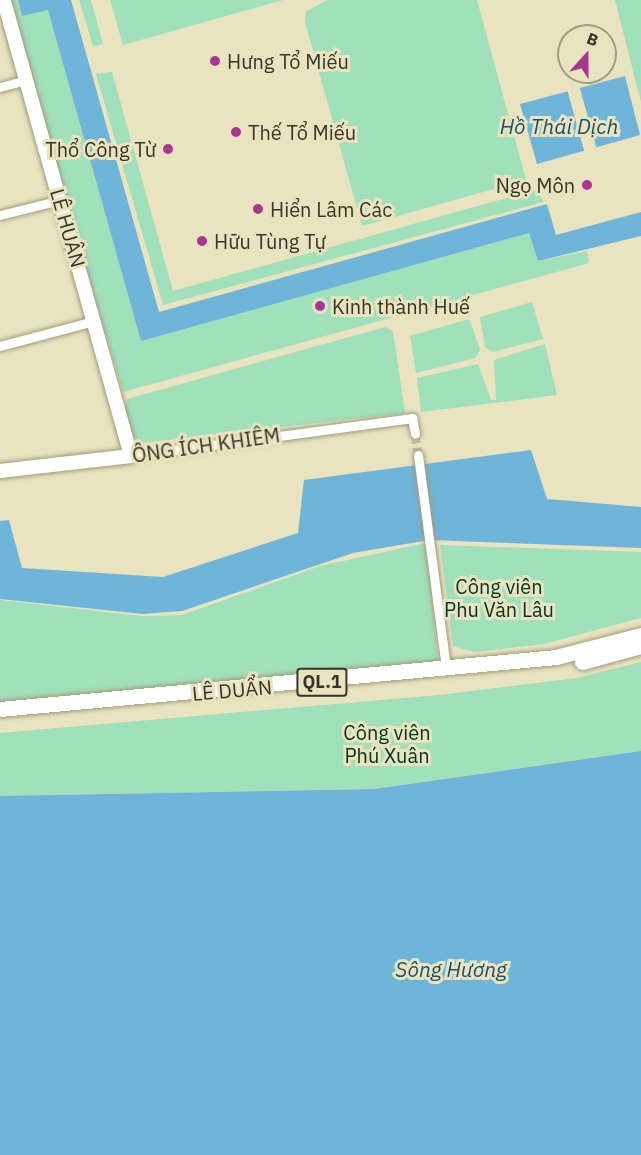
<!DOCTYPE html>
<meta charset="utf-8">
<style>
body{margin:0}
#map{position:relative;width:641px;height:1155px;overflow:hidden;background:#e9e3c0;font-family:"IBM Plex Sans",sans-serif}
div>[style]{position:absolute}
.green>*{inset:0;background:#a0e0ba}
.water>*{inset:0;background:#6fb4d9}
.pier>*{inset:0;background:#e9e3c0}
.street-tunnel>*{height:9px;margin-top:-4.5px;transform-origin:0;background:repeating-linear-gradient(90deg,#c5c0a1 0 9px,transparent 0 13.5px)}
.roads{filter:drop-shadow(0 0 2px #a19b7a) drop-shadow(0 0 2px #a19b7a)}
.street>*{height:9px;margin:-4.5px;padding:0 4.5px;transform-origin:4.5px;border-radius:4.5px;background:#fff}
.secondary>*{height:14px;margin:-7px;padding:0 7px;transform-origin:7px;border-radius:7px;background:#fff}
.primary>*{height:15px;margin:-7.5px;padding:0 7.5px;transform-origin:7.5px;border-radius:7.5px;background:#fff}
.dots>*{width:16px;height:16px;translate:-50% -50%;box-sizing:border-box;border:3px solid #e9e3c0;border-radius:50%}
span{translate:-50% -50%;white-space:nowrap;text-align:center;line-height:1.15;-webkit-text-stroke:6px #e9e3c0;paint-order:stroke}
.shield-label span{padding:2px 4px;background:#e9e3c0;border:2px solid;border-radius:4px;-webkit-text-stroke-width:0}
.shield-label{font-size:18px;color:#373527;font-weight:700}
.poi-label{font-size:20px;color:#373527}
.left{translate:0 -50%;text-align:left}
.right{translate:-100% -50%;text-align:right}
.street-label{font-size:20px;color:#373527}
.park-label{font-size:20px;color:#00361e}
.water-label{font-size:21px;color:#1a516b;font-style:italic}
.north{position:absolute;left:557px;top:24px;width:60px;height:60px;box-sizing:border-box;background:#e9e3c0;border:2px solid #a29d83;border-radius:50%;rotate:21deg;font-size:16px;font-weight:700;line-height:24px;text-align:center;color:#373527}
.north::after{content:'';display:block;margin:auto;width:21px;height:27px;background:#a83692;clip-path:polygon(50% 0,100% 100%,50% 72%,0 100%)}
</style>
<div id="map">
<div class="green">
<div style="clip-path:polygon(6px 0,18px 0,22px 16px,48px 9px,141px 340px,529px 233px,538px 261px,587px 251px,589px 263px,123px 392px)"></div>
<div style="clip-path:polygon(79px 0,91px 0,103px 44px,93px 46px)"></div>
<div style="clip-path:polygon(110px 0,283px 0,123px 45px)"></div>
<div style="clip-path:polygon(328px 0,477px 0,526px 180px,362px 226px,305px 22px,306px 11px)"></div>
<div style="clip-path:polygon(615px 0,641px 0,641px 102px)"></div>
<div style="clip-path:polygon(112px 72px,173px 291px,539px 189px,543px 202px,163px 305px,96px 74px)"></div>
<div style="clip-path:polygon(532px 302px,543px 339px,493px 352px,485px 347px,480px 317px)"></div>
<div style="clip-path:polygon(469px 319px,480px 349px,476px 358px,416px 373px,410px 336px)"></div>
<div style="clip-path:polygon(385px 327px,393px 331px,405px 413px,132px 444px,124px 413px,127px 399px)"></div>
<div style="clip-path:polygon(545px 344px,557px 395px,421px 412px,417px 378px,478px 364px,491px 400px,496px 400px,494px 360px)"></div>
<div style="clip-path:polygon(421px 544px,427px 545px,438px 663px,0 703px,0 600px,142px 616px,182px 615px,320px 566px)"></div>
<div style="clip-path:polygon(440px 545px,641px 552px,641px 618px,544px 644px,474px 652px,453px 646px)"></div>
<div style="clip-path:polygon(641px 662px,641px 751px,374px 789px,0 796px,0 733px,439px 695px,577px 678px)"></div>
</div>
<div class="water">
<div style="clip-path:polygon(18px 0,71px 0,159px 312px,547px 204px,556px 235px,641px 212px,641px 236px,538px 261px,529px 233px,141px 341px,48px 10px,22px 16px)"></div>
<div style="clip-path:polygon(625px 76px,640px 135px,537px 164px,520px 104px)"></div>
<div style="clip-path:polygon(531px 450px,547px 499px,641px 507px,641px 548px,429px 540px,353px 553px,182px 611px,143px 614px,0 599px,0 521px,9px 520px,22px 568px,163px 577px,298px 533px,304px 480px)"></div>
<div style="clip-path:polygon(641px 751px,641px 1155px,0 1155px,0 796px,374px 789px)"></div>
</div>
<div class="pier">
<div style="clip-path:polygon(579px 85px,597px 150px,585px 154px,567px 89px)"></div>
</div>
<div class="street-tunnel">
<div style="left:415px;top:434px;width:21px;rotate:82deg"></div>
</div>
<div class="roads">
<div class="street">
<div style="left:0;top:87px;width:28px;rotate:-15deg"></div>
<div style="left:0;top:215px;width:62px;rotate:-14deg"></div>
<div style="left:0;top:346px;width:97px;rotate:-14.9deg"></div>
<div style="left:418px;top:455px;width:216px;rotate:82.5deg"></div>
<div style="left:131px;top:456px;width:284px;rotate:-7.7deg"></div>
<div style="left:412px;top:418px;width:16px;rotate:79deg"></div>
</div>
<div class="secondary">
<div style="left:0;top:471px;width:132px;rotate:-6.5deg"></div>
<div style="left:131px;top:456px;width:473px;rotate:-105.6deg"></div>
</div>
<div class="primary">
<div style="left:582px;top:662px;width:61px;rotate:-15.2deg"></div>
<div style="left:0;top:709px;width:558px;rotate:-5.34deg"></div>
<div style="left:556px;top:657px;width:88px;rotate:-14.5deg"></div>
</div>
</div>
<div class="dots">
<div style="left:215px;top:61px;background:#a83692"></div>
<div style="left:236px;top:132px;background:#a83692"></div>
<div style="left:168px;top:149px;background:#a83692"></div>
<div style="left:587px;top:185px;background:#a83692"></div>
<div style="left:258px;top:209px;background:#a83692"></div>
<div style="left:202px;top:241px;background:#a83692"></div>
<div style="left:320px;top:306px;background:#a83692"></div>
</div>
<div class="shield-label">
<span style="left:322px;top:682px">QL.1</span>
</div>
<div class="poi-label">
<span class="left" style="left:227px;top:61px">Hưng Tổ Miếu</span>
<span class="left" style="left:248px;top:132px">Thế Tổ Miếu</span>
<span class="right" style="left:156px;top:149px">Thổ Công Từ</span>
<span class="right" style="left:575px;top:185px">Ngọ Môn</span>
<span class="left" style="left:270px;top:209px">Hiển Lâm Các</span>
<span class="left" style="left:214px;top:241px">Hữu Tùng Tự</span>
<span class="left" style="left:332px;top:306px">Kinh thành Huế</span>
</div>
<div class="street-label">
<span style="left:68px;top:228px;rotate:74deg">LÊ HUÂN</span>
<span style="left:206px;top:445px;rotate:-8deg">ÔNG ÍCH KHIÊM</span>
<span style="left:232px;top:690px;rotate:-5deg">LÊ DUẨN</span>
</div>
<div class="park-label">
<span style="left:499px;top:598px">Công viên<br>Phu Văn Lâu</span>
<span style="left:387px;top:744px">Công viên<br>Phú Xuân</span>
</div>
<div class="water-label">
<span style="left:559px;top:126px">Hồ Thái Dịch</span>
<span style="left:451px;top:969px">Sông Hương</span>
</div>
<div class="north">B</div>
</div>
